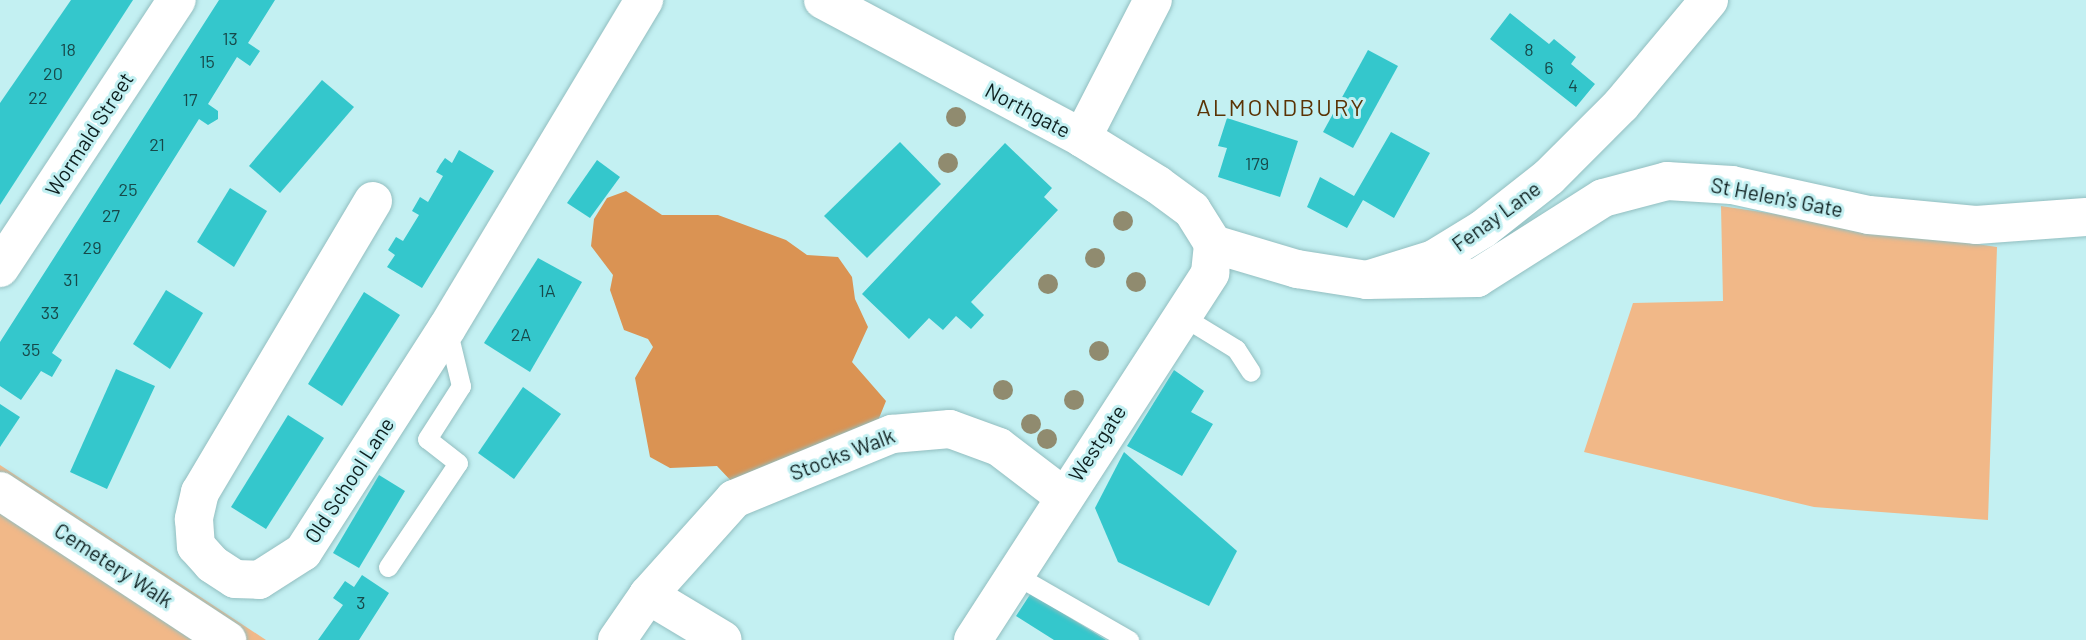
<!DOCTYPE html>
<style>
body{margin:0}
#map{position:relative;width:2086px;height:640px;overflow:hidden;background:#c3f0f2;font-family:Barlow,sans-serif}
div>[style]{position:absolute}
.green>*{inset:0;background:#f1b888}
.forest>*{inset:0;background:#da9353}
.building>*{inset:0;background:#34c7cc}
.roads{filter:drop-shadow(0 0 2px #92bec0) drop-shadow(0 0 2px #92bec0)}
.service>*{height:19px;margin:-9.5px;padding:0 9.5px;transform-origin:9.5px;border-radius:9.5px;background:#fff}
.minor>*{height:38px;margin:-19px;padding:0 19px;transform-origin:19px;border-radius:19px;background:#fff}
.trees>*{width:20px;height:20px;margin:-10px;border-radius:50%;background:#908b6f}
span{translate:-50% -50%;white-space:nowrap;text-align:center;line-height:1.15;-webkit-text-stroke:6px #c3f0f2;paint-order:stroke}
.number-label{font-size:18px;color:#17494a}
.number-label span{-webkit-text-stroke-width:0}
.street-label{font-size:21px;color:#0d1f1f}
.quarter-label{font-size:24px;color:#5b3305;letter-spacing:2px}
</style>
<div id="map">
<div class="green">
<div style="clip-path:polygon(1721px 206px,1997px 247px,1988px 520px,1814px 507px,1584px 452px,1633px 303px,1723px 301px)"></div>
<div style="clip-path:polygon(0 465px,266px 640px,0 640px)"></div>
</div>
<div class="forest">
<div style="clip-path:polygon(626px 191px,662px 215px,718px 215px,786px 240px,807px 255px,838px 257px,852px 277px,855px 299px,868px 327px,852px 362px,886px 401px,871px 438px,734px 484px,717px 466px,670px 468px,650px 457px,635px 378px,653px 347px,648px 339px,624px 330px,610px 290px,613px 275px,591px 246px,594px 219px,607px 198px)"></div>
</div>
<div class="building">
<div style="clip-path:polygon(71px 0,133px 0,0 205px,0 103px)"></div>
<div style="clip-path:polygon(219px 0,275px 0,248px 43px,260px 51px,250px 66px,237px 57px,208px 104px,218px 111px,218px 119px,208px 125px,199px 119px,52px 353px,62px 360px,52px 377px,41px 371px,21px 400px,0 386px,0 342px)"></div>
<div style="clip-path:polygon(1510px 13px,1549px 44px,1554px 39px,1576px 57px,1571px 64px,1595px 84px,1576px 107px,1490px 39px)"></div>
<div style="clip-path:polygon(1368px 50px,1398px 66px,1353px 148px,1323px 132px)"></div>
<div style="clip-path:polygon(322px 80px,354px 107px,280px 193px,249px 166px)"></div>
<div style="clip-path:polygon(1227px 118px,1298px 141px,1280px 197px,1218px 177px,1227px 148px,1218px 146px)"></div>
<div style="clip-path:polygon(1391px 132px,1430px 153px,1394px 218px,1363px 200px,1347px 228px,1307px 207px,1320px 177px,1354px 196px)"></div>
<div style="clip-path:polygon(900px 142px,941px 184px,867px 258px,824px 216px)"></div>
<div style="clip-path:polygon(1005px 143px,1052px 188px,1044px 197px,1058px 210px,971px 302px,984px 315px,971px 329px,956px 316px,943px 330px,929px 318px,909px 339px,862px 294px)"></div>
<div style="clip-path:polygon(459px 150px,494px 171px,422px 288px,387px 267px,395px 255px,388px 250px,396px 237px,403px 241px,419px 215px,412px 211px,420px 197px,428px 202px,443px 176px,436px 172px,440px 165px,445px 158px,452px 163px)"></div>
<div style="clip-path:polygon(597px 160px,620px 177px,590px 218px,567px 203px)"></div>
<div style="clip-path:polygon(230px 188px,267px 211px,234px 267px,197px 242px)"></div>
<div style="clip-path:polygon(538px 258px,582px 282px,530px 372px,484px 343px)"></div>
<div style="clip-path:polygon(166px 290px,203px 313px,170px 369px,133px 344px)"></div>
<div style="clip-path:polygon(364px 292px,400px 315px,342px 406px,308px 384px)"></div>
<div style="clip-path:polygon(116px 369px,155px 386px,107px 489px,70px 472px)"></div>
<div style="clip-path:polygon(1174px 370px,1204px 391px,1191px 412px,1213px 424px,1182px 476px,1127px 446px)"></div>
<div style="clip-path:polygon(523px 387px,561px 414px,514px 479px,478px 453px)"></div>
<div style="clip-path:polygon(0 404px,20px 417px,0 447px)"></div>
<div style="clip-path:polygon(288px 415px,324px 438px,266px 529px,231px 507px)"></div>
<div style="clip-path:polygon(1124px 452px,1237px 551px,1209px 606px,1118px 562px,1095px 508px)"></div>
<div style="clip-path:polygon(379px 475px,405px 491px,359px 568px,333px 553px)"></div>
<div style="clip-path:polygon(362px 575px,389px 593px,359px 640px,318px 640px,343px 605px,333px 598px,345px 581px,354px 587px)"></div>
<div style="clip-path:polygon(1031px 593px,1051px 606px,1106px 640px,1054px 640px,1016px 616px)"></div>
</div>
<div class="roads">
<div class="service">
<div style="left:1182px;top:316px;width:63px;rotate:31.4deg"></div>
<div style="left:1236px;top:349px;width:27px;rotate:57deg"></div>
<div style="left:388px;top:567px;width:125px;rotate:-56.1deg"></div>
<div style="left:458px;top:463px;width:39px;rotate:-142deg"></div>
<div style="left:427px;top:439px;width:63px;rotate:-57.3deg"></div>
<div style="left:461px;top:386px;width:60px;rotate:-103.6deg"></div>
<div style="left:1014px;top:574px;width:133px;rotate:29.9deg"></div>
</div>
<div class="minor">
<div style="left:823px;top:0;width:293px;rotate:28deg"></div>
<div style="left:1082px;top:138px;width:89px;rotate:31.7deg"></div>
<div style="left:1158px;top:185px;width:42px;rotate:36.3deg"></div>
<div style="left:1192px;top:210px;width:40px;rotate:58deg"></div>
<div style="left:1082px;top:138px;width:155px;rotate:-62.8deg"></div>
<div style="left:373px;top:201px;width:339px;rotate:120.7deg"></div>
<div style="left:200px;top:492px;width:28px;rotate:103deg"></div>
<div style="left:194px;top:519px;width:27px;rotate:86deg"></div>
<div style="left:196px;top:546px;width:24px;rotate:48deg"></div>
<div style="left:212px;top:564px;width:27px;rotate:33deg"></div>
<div style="left:235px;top:579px;width:24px;rotate:2deg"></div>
<div style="left:259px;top:580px;width:52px;rotate:-32.5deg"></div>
<div style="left:303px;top:552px;width:266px;rotate:-57.3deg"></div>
<div style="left:447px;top:328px;width:383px;rotate:-59deg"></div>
<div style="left:1213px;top:244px;width:88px;rotate:16.6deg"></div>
<div style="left:1297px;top:269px;width:71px;rotate:8.9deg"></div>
<div style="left:1367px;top:280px;width:70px;rotate:-17.4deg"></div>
<div style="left:1434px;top:259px;width:57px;rotate:-31.5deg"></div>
<div style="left:1483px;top:229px;width:84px;rotate:-38.2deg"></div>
<div style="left:1549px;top:177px;width:102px;rotate:-45deg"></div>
<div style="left:1621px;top:105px;width:137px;rotate:-50deg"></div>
<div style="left:0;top:268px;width:321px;rotate:-56.6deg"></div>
<div style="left:1367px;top:280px;width:110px;rotate:-1deg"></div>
<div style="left:1477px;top:278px;width:149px;rotate:-32.4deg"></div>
<div style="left:1603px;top:198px;width:66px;rotate:-14.9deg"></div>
<div style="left:1667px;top:181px;width:65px;rotate:3.5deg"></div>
<div style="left:1732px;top:185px;width:140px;rotate:12.4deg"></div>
<div style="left:1869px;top:215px;width:107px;rotate:5.3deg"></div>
<div style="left:1976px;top:225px;width:110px;rotate:-4.2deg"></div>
<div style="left:0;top:491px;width:272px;rotate:33.3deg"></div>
<div style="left:648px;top:595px;width:129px;rotate:-48.1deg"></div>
<div style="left:734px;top:499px;width:171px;rotate:-22.4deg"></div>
<div style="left:892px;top:434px;width:58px;rotate:-4.9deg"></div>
<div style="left:950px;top:429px;width:52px;rotate:20.2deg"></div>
<div style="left:999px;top:447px;width:81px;rotate:37.4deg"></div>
<div style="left:617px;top:640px;width:55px;rotate:-55.4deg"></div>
<div style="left:648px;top:595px;width:87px;rotate:31deg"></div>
<div style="left:973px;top:640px;width:437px;rotate:-57.1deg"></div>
<div style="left:1210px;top:273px;width:29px;rotate:-84deg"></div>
</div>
</div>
<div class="trees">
<div style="left:956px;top:117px"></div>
<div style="left:948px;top:163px"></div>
<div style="left:1123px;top:221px"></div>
<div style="left:1095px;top:258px"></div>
<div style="left:1136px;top:282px"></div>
<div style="left:1048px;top:284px"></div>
<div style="left:1099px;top:351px"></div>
<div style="left:1003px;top:390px"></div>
<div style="left:1074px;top:400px"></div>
<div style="left:1031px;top:424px"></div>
<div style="left:1047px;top:439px"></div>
</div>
<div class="number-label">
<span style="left:230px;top:38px">13</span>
<span style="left:68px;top:49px">18</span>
<span style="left:1529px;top:49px">8</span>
<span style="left:207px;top:61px">15</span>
<span style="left:1549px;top:67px">6</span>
<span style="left:53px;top:73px">20</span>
<span style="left:1573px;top:85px">4</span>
<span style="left:38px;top:97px">22</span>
<span style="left:190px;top:99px">17</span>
<span style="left:157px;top:144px">21</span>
<span style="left:1257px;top:163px">179</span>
<span style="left:128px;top:189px">25</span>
<span style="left:111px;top:215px">27</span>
<span style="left:92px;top:247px">29</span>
<span style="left:71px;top:279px">31</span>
<span style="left:547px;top:290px">1A</span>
<span style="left:50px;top:312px">33</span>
<span style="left:521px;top:334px">2A</span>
<span style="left:31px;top:349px">35</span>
<span style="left:361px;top:602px">3</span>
</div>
<div class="street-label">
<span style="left:1028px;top:110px;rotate:28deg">Northgate</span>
<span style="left:89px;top:134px;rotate:-57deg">Wormald Street</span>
<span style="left:1777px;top:197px;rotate:11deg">St Helen's Gate</span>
<span style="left:1496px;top:216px;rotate:-36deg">Fenay Lane</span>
<span style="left:1097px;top:443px;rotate:-57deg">Westgate</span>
<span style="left:842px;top:454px;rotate:-21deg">Stocks Walk</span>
<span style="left:349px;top:480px;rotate:-57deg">Old School Lane</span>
<span style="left:114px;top:565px;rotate:33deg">Cemetery Walk</span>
</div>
<div class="quarter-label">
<span style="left:1281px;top:107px">ALMONDBURY</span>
</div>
</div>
